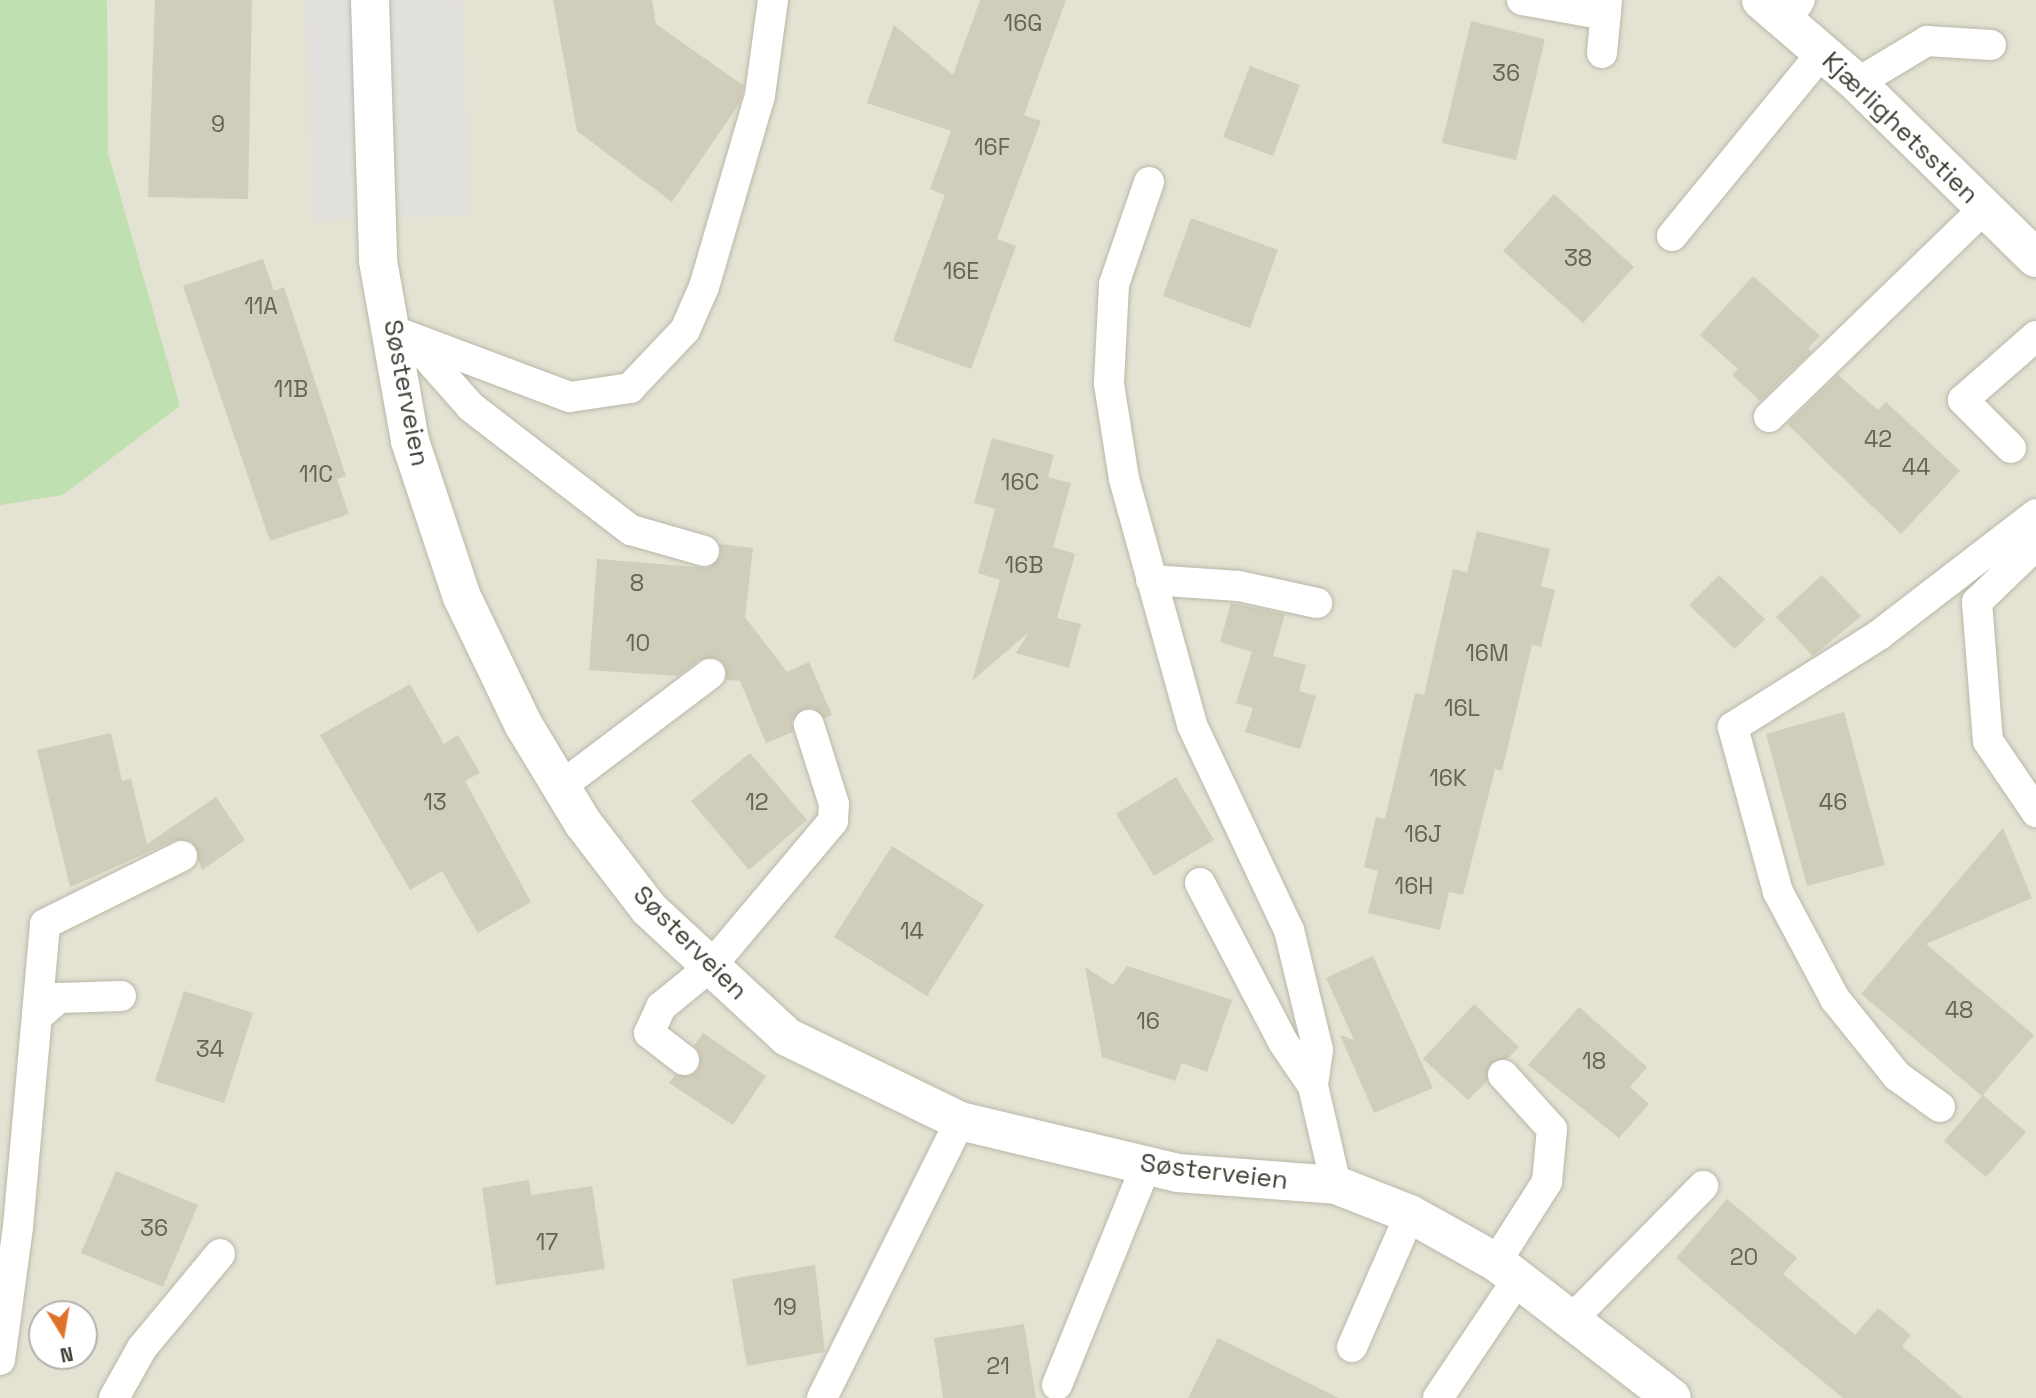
<!DOCTYPE html>
<meta charset="utf-8">
<style>
body{margin:0}
#map{position:relative;width:2036px;height:1398px;overflow:hidden;background:#f0efe4;font-family:"Space Grotesk",sans-serif}
div>[style]{position:absolute}
.residential>*{inset:0;background:#e3e2d3}
.green>*{inset:0;background:#bfe0b0}
.parking>*{inset:0;background:#e1e0dc}
.building>*{inset:0;background:#d0cdbb}
.roads{filter:drop-shadow(0 0 2px #bab8a8) drop-shadow(0 0 2px #bab8a8)}
.service>*{height:30px;margin:-15px;padding:0 15px;transform-origin:15px;border-radius:15px;background:#fff}
.minor>*{height:38px;margin:-19px;padding:0 19px;transform-origin:19px;border-radius:19px;background:#fff}
span{translate:-50% -50%;white-space:nowrap;text-align:center;line-height:1.15;-webkit-text-stroke:6px #fff;paint-order:stroke}
.number-label{font-size:23px;color:#656256}
.number-label span{-webkit-text-stroke-width:0}
.street-label{font-size:26px;color:#413f35}
.north{position:absolute;left:28px;top:1300px;width:70px;height:70px;box-sizing:border-box;background:#fff;border:2px solid #b3b2ae;border-radius:50%;rotate:169deg;font-size:19px;font-weight:700;line-height:28px;text-align:center;color:#413f35}
.north::after{content:'';display:block;margin:auto;width:24px;height:32px;background:#e27128;clip-path:polygon(50% 0,100% 100%,50% 72%,0 100%)}
</style>
<div id="map">
<div class="residential">
<div style="clip-path:polygon(evenodd,0 0,2036px 0,2036px 1398px,0 1398px,0 0,42px 1314px,84px 1314px,84px 1356px,42px 1356px,42px 1314px)"></div>
</div>
<div class="green">
<div style="clip-path:polygon(0 0,107px 0,108px 153px,180px 406px,63px 495px,0 505px)"></div>
</div>
<div class="parking">
<div style="clip-path:polygon(305px 0,463px 0,469px 215px,313px 220px)"></div>
</div>
<div class="building">
<div style="clip-path:polygon(155px 0,252px 0,248px 199px,148px 197px)"></div>
<div style="clip-path:polygon(553px 0,652px 0,656px 24px,744px 86px,739px 104px,672px 202px,577px 131px)"></div>
<div style="clip-path:polygon(980px 0,1066px 0,1024px 115px,1041px 121px,997px 239px,1016px 246px,971px 369px,893px 341px,945px 195px,930px 189px,951px 131px,867px 103px,894px 25px,953px 75px)"></div>
<div style="clip-path:polygon(1471px 21px,1545px 39px,1516px 160px,1442px 143px)"></div>
<div style="clip-path:polygon(1250px 66px,1300px 85px,1273px 156px,1223px 137px)"></div>
<div style="clip-path:polygon(1554px 194px,1634px 267px,1583px 323px,1503px 251px)"></div>
<div style="clip-path:polygon(1191px 218px,1278px 250px,1250px 328px,1163px 296px)"></div>
<div style="clip-path:polygon(263px 259px,274px 291px,284px 287px,346px 476px,337px 479px,349px 514px,270px 541px,183px 286px)"></div>
<div style="clip-path:polygon(1753px 276px,1820px 336px,1808px 348px,1811px 352px,1760px 401px,1732px 375px,1738px 369px,1700px 335px)"></div>
<div style="clip-path:polygon(1838px 375px,1878px 410px,1886px 402px,1960px 471px,1901px 534px,1787px 424px)"></div>
<div style="clip-path:polygon(992px 438px,1054px 455px,1048px 477px,1071px 483px,1053px 547px,1075px 554px,1057px 618px,1081px 624px,1069px 668px,1016px 653px,1029px 632px,972px 681px,1000px 580px,978px 573px,995px 509px,974px 503px)"></div>
<div style="clip-path:polygon(1477px 531px,1550px 549px,1541px 586px,1555px 590px,1541px 647px,1532px 645px,1502px 771px,1495px 769px,1463px 895px,1449px 892px,1440px 930px,1368px 913px,1378px 871px,1364px 867px,1376px 817px,1385px 819px,1415px 693px,1424px 695px,1453px 569px,1467px 573px)"></div>
<div style="clip-path:polygon(719px 544px,753px 548px,745px 617px,787px 672px,809px 662px,832px 715px,825px 718px,813px 708px,803px 709px,792px 721px,793px 732px,766px 743px,740px 681px,726px 680px,724px 664px,716px 658px,700px 660px,678px 676px,589px 670px,597px 559px,708px 568px,721px 556px)"></div>
<div style="clip-path:polygon(1719px 575px,1765px 619px,1735px 649px,1689px 605px)"></div>
<div style="clip-path:polygon(1822px 575px,1861px 616px,1813px 656px,1776px 617px)"></div>
<div style="clip-path:polygon(1231px 603px,1285px 614px,1273px 656px,1306px 665px,1299px 691px,1316px 696px,1300px 749px,1245px 732px,1253px 708px,1236px 703px,1252px 652px,1220px 642px)"></div>
<div style="clip-path:polygon(410px 684px,444px 744px,458px 735px,480px 773px,465px 781px,531px 902px,478px 933px,442px 871px,410px 890px,320px 735px)"></div>
<div style="clip-path:polygon(1844px 712px,1885px 865px,1807px 886px,1766px 734px)"></div>
<div style="clip-path:polygon(111px 733px,122px 781px,131px 779px,147px 844px,216px 797px,245px 840px,202px 870px,192px 842px,175px 840px,70px 887px,37px 750px)"></div>
<div style="clip-path:polygon(750px 753px,807px 820px,749px 870px,691px 801px)"></div>
<div style="clip-path:polygon(1176px 777px,1214px 840px,1154px 876px,1116px 814px)"></div>
<div style="clip-path:polygon(2003px 828px,2032px 898px,1926px 944px,2034px 1035px,1982px 1096px,1861px 994px)"></div>
<div style="clip-path:polygon(892px 846px,984px 905px,927px 996px,834px 937px)"></div>
<div style="clip-path:polygon(1373px 956px,1433px 1088px,1374px 1113px,1340px 1035px,1354px 1040px,1326px 978px)"></div>
<div style="clip-path:polygon(1127px 966px,1232px 1000px,1207px 1072px,1182px 1063px,1175px 1081px,1102px 1057px,1085px 967px,1113px 985px)"></div>
<div style="clip-path:polygon(184px 991px,253px 1013px,224px 1103px,155px 1081px)"></div>
<div style="clip-path:polygon(1474px 1004px,1519px 1047px,1508px 1058px,1491px 1063px,1487px 1081px,1468px 1100px,1423px 1059px)"></div>
<div style="clip-path:polygon(1579px 1007px,1647px 1067px,1630px 1087px,1649px 1104px,1619px 1138px,1528px 1065px)"></div>
<div style="clip-path:polygon(703px 1033px,766px 1076px,733px 1125px,669px 1083px,675px 1075px,690px 1076px,698px 1070px,700px 1054px,694px 1046px)"></div>
<div style="clip-path:polygon(1983px 1095px,2026px 1132px,1986px 1177px,1944px 1141px)"></div>
<div style="clip-path:polygon(116px 1171px,198px 1205px,163px 1287px,81px 1253px)"></div>
<div style="clip-path:polygon(529px 1180px,531px 1195px,592px 1186px,605px 1269px,496px 1285px,482px 1188px)"></div>
<div style="clip-path:polygon(1727px 1199px,1797px 1258px,1783px 1274px,1855px 1335px,1878px 1308px,1911px 1335px,1902px 1346px,1963px 1398px,1843px 1398px,1746px 1318px,1676px 1258px)"></div>
<div style="clip-path:polygon(815px 1265px,825px 1352px,747px 1366px,732px 1279px)"></div>
<div style="clip-path:polygon(1024px 1324px,1036px 1398px,943px 1398px,934px 1338px)"></div>
<div style="clip-path:polygon(1218px 1338px,1339px 1398px,1188px 1398px)"></div>
</div>
<div class="roads">
<div class="service">
<div style="left:1522px;top:0;width:85px;rotate:10.1deg"></div>
<div style="left:1786px;top:22px;width:26px;rotate:-58deg"></div>
<div style="left:1602px;top:53px;width:53px;rotate:-84.6deg"></div>
<div style="left:1857px;top:83px;width:82px;rotate:-31deg"></div>
<div style="left:1927px;top:41px;width:64px;rotate:3.6deg"></div>
<div style="left:1149px;top:182px;width:108px;rotate:108.9deg"></div>
<div style="left:1114px;top:284px;width:100px;rotate:92.9deg"></div>
<div style="left:1109px;top:384px;width:96px;rotate:81deg"></div>
<div style="left:1124px;top:479px;width:255px;rotate:74.5deg"></div>
<div style="left:1192px;top:725px;width:227px;rotate:64.7deg"></div>
<div style="left:1289px;top:930px;width:123px;rotate:76.4deg"></div>
<div style="left:1318px;top:1050px;width:36px;rotate:98deg"></div>
<div style="left:1313px;top:1086px;width:102px;rotate:76.9deg"></div>
<div style="left:1672px;top:236px;width:237px;rotate:-50.7deg"></div>
<div style="left:394px;top:331px;width:188px;rotate:20.6deg"></div>
<div style="left:570px;top:397px;width:61px;rotate:-8.5deg"></div>
<div style="left:630px;top:388px;width:80px;rotate:-46.5deg"></div>
<div style="left:685px;top:330px;width:47px;rotate:-66.2deg"></div>
<div style="left:704px;top:287px;width:200px;rotate:-73.7deg"></div>
<div style="left:760px;top:95px;width:96px;rotate:-82.2deg"></div>
<div style="left:410px;top:338px;width:92px;rotate:48.5deg"></div>
<div style="left:471px;top:407px;width:202px;rotate:37.6deg"></div>
<div style="left:631px;top:530px;width:76px;rotate:16deg"></div>
<div style="left:1769px;top:417px;width:301px;rotate:-44.1deg"></div>
<div style="left:2011px;top:448px;width:68px;rotate:-135deg"></div>
<div style="left:1963px;top:400px;width:97px;rotate:-41.2deg"></div>
<div style="left:2036px;top:545px;width:82px;rotate:136deg"></div>
<div style="left:1977px;top:602px;width:139px;rotate:85.5deg"></div>
<div style="left:1988px;top:741px;width:86px;rotate:55.9deg"></div>
<div style="left:1151px;top:580px;width:88px;rotate:3.9deg"></div>
<div style="left:1239px;top:586px;width:80px;rotate:12.3deg"></div>
<div style="left:560px;top:787px;width:188px;rotate:-37deg"></div>
<div style="left:1200px;top:883px;width:179px;rotate:62.4deg"></div>
<div style="left:1283px;top:1042px;width:53px;rotate:55.7deg"></div>
<div style="left:38px;top:1016px;width:28px;rotate:-41deg"></div>
<div style="left:59px;top:998px;width:62px;rotate:-1.8deg"></div>
<div style="left:684px;top:1060px;width:44px;rotate:-142.4deg"></div>
<div style="left:649px;top:1033px;width:29px;rotate:-65deg"></div>
<div style="left:661px;top:1007px;width:65px;rotate:-39.4deg"></div>
<div style="left:711px;top:966px;width:189px;rotate:-49.9deg"></div>
<div style="left:833px;top:821px;width:17px;rotate:-87deg"></div>
<div style="left:834px;top:804px;width:83px;rotate:-107.6deg"></div>
<div style="left:1940px;top:1107px;width:53px;rotate:-144.2deg"></div>
<div style="left:1897px;top:1076px;width:99px;rotate:-128.8deg"></div>
<div style="left:1835px;top:999px;width:121px;rotate:-118deg"></div>
<div style="left:1778px;top:892px;width:171px;rotate:-105.3deg"></div>
<div style="left:1733px;top:727px;width:173px;rotate:-32.2deg"></div>
<div style="left:1879px;top:635px;width:198px;rotate:-37.6deg"></div>
<div style="left:1496px;top:1262px;width:95px;rotate:-57.5deg"></div>
<div style="left:1547px;top:1182px;width:53px;rotate:-84.6deg"></div>
<div style="left:1552px;top:1129px;width:73px;rotate:-132.2deg"></div>
<div style="left:1572px;top:1319px;width:187px;rotate:-45.4deg"></div>
<div style="left:1352px;top:1347px;width:145px;rotate:-66.4deg"></div>
<div style="left:0;top:1360px;width:134px;rotate:-82.3deg"></div>
<div style="left:18px;top:1227px;width:304px;rotate:-84.9deg"></div>
<div style="left:45px;top:924px;width:153px;rotate:-26.4deg"></div>
<div style="left:1057px;top:1385px;width:236px;rotate:-67.9deg"></div>
<div style="left:114px;top:1398px;width:57px;rotate:-60.8deg"></div>
<div style="left:142px;top:1348px;width:122px;rotate:-50.3deg"></div>
<div style="left:822px;top:1398px;width:309px;rotate:-63.5deg"></div>
<div style="left:1438px;top:1398px;width:142px;rotate:-56.2deg"></div>
</div>
<div class="minor">
<div style="left:370px;top:0;width:261px;rotate:88.2deg"></div>
<div style="left:378px;top:261px;width:183px;rotate:79.9deg"></div>
<div style="left:410px;top:441px;width:164px;rotate:71.6deg"></div>
<div style="left:462px;top:597px;width:141px;rotate:64.3deg"></div>
<div style="left:523px;top:724px;width:116px;rotate:58.8deg"></div>
<div style="left:583px;top:823px;width:108px;rotate:52.5deg"></div>
<div style="left:649px;top:909px;width:188px;rotate:42.8deg"></div>
<div style="left:787px;top:1037px;width:192px;rotate:25.9deg"></div>
<div style="left:960px;top:1121px;width:224px;rotate:13.4deg"></div>
<div style="left:1178px;top:1173px;width:158px;rotate:4.3deg"></div>
<div style="left:1336px;top:1185px;width:79px;rotate:21.4deg"></div>
<div style="left:1410px;top:1214px;width:98px;rotate:29.2deg"></div>
<div style="left:1496px;top:1262px;width:222px;rotate:37.7deg"></div>
<div style="left:1761px;top:0;width:127px;rotate:40.8deg"></div>
<div style="left:1857px;top:83px;width:250px;rotate:44.4deg"></div>
</div>
</div>
<div class="number-label">
<span style="left:1023px;top:23px">16G</span>
<span style="left:1506px;top:73px">36</span>
<span style="left:218px;top:124px">9</span>
<span style="left:992px;top:147px">16F</span>
<span style="left:1578px;top:258px">38</span>
<span style="left:961px;top:271px">16E</span>
<span style="left:261px;top:306px">11A</span>
<span style="left:291px;top:389px">11B</span>
<span style="left:1878px;top:439px">42</span>
<span style="left:1916px;top:467px">44</span>
<span style="left:316px;top:474px">11C</span>
<span style="left:1020px;top:482px">16C</span>
<span style="left:1024px;top:565px">16B</span>
<span style="left:637px;top:583px">8</span>
<span style="left:638px;top:643px">10</span>
<span style="left:1487px;top:653px">16M</span>
<span style="left:1462px;top:708px">16L</span>
<span style="left:1448px;top:778px">16K</span>
<span style="left:435px;top:802px">13</span>
<span style="left:757px;top:802px">12</span>
<span style="left:1833px;top:802px">46</span>
<span style="left:1423px;top:834px">16J</span>
<span style="left:1414px;top:886px">16H</span>
<span style="left:912px;top:931px">14</span>
<span style="left:1959px;top:1010px">48</span>
<span style="left:1148px;top:1021px">16</span>
<span style="left:210px;top:1049px">34</span>
<span style="left:1594px;top:1061px">18</span>
<span style="left:154px;top:1228px">36</span>
<span style="left:547px;top:1242px">17</span>
<span style="left:1744px;top:1257px">20</span>
<span style="left:785px;top:1307px">19</span>
<span style="left:998px;top:1366px">21</span>
</div>
<div class="street-label">
<span style="left:1900px;top:128px;rotate:44deg">Kjærlighetsstien</span>
<span style="left:406px;top:393px;rotate:79deg">Søsterveien</span>
<span style="left:690px;top:943px;rotate:45deg">Søsterveien</span>
<span style="left:1214px;top:1172px;rotate:7deg">Søsterveien</span>
</div>
<div class="north">N</div>
</div>
